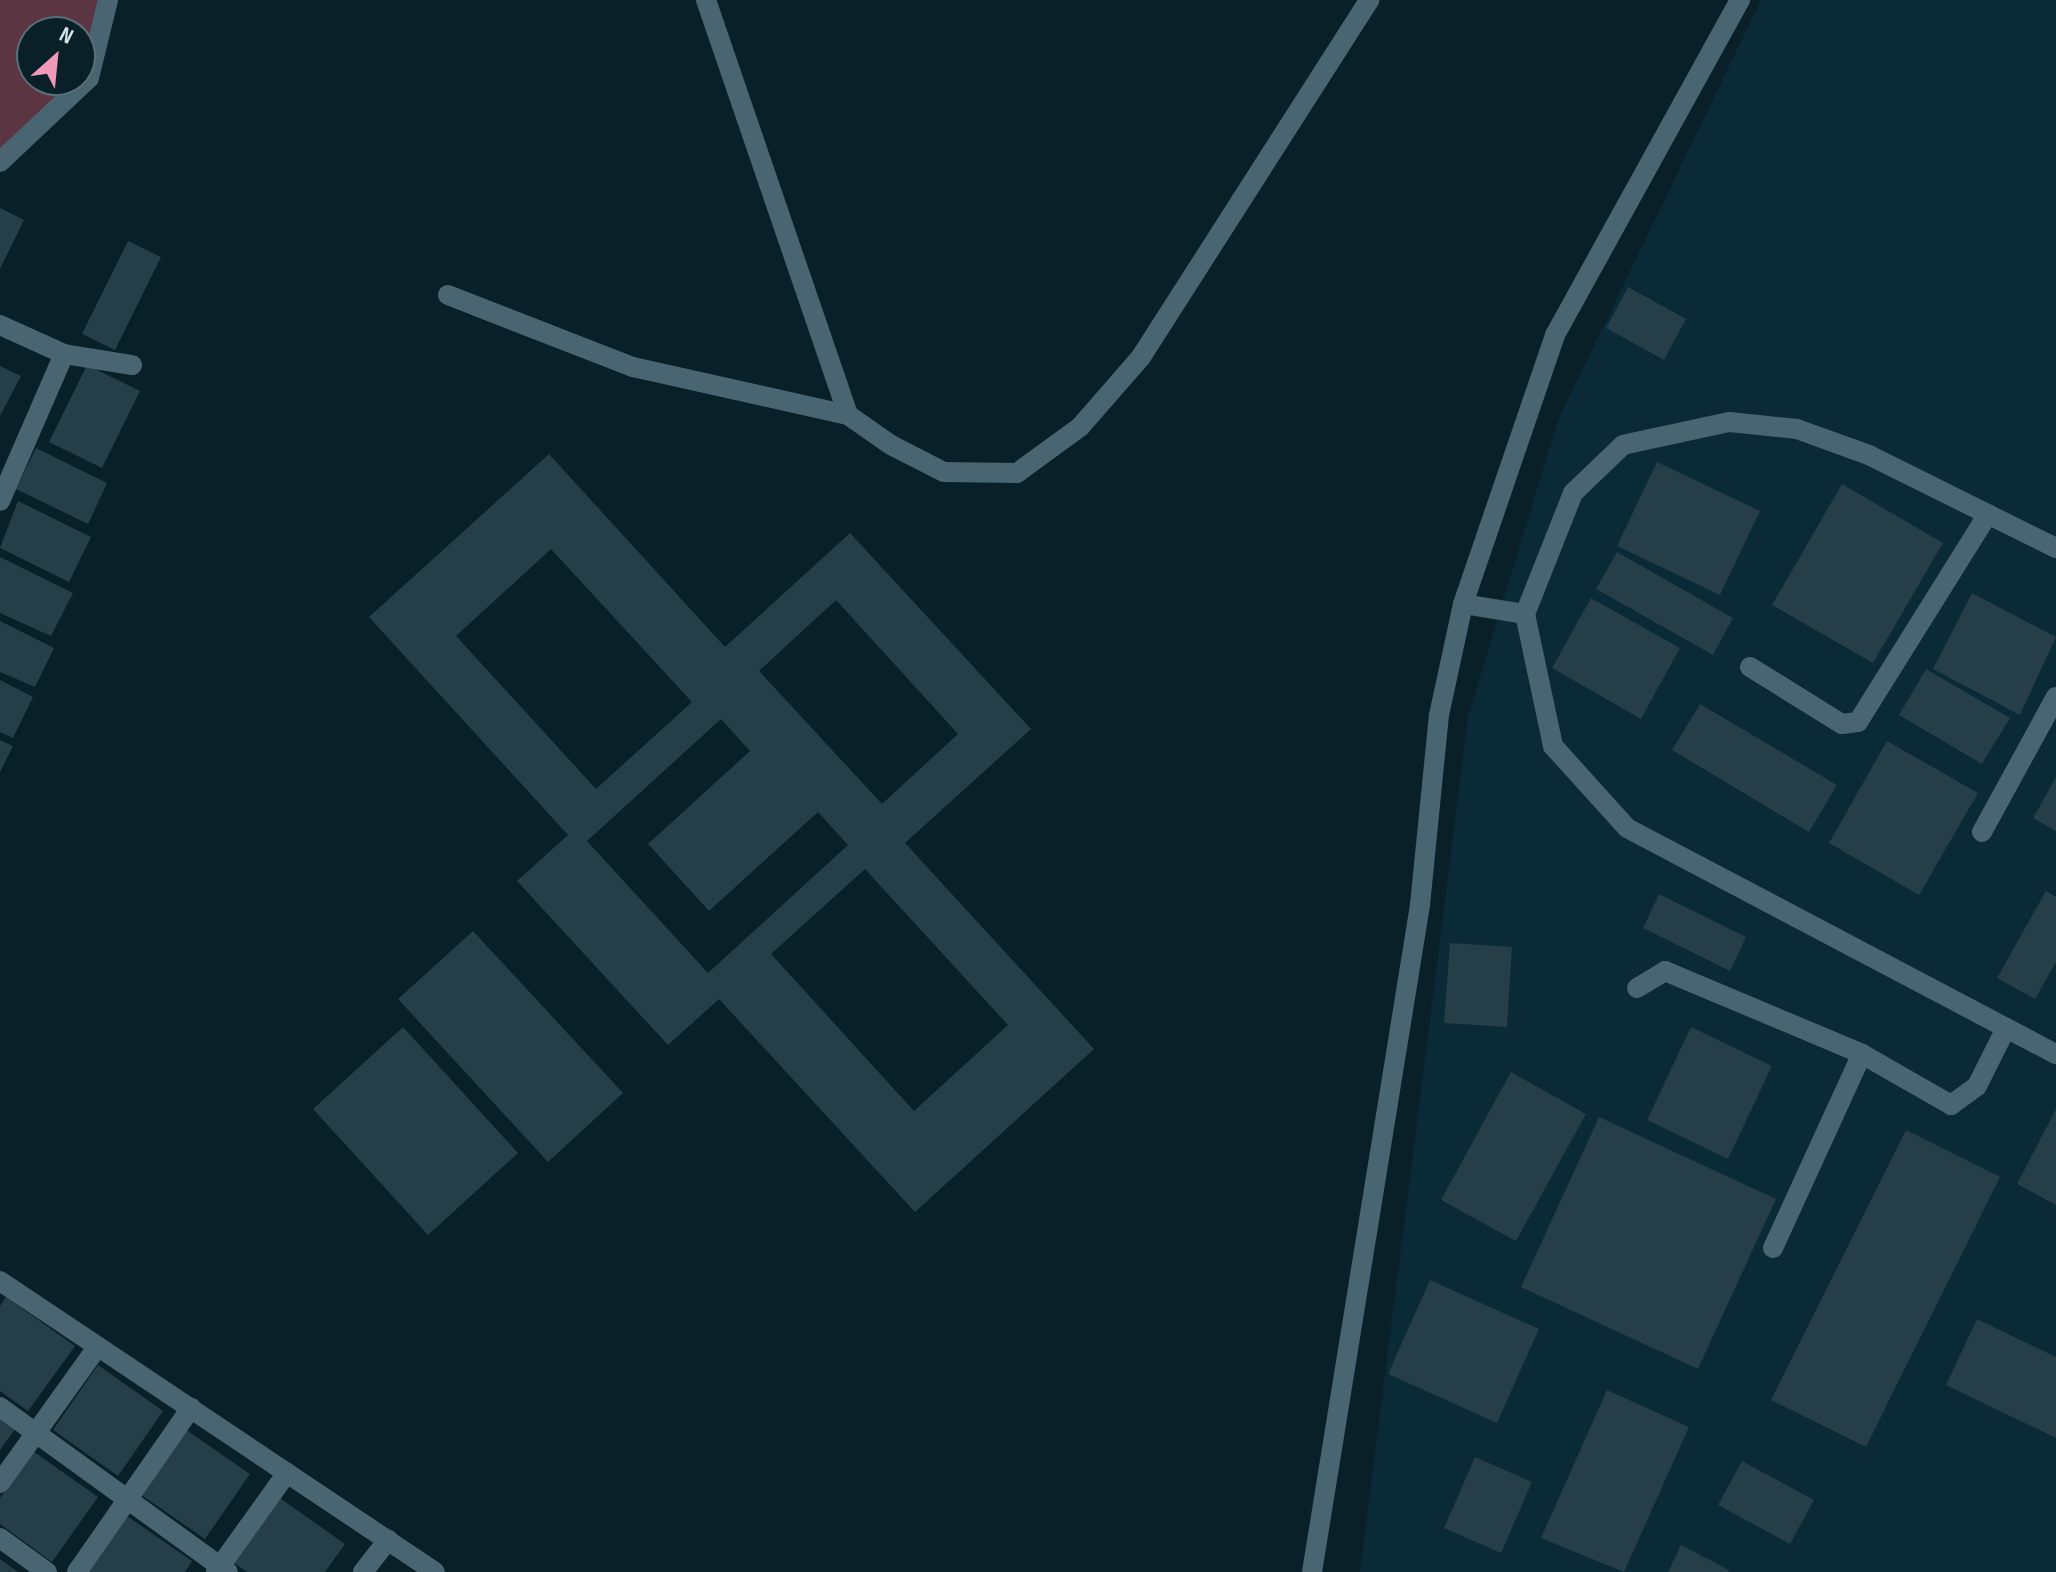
<!DOCTYPE html>
<style>
body{margin:0}
#map{position:relative;width:2056px;height:1572px;overflow:hidden;background:#092029;font-family:"Sofia Sans Condensed",sans-serif}
div>[style]{position:absolute}
.built>*{inset:0;background:#092a36}
.green>*{inset:0;background:#5c3542}
.building>*{inset:0;background:#263e47}
.minor>*{height:20px;margin:-10px;padding:0 10px;transform-origin:10px;border-radius:10px;background:#496571}
span{translate:-50% -50%;white-space:nowrap;text-align:center;line-height:1.15;-webkit-text-stroke:6px #092029;paint-order:stroke}
.north{position:absolute;left:16px;top:16px;width:80px;height:80px;box-sizing:border-box;background:#092029;border:2px solid #5b6e76;border-radius:50%;rotate:27deg;font-size:22px;font-weight:700;line-height:32px;text-align:center;color:#d5e3e9}
.north::after{content:'';display:block;margin:auto;width:28px;height:36px;background:#f09ab7;clip-path:polygon(50% 0,100% 100%,50% 72%,0 100%)}
</style>
<div id="map">
<div class="built">
<div style="clip-path:polygon(1761px 0,2056px 0,2056px 1572px,1360px 1572px,1468px 717px,1558px 420px)"></div>
</div>
<div class="green">
<div style="clip-path:polygon(evenodd,0 0,102px 0,90px 72px,0 156px,0 0,32px 32px,80px 32px,80px 80px,32px 80px,32px 32px)"></div>
</div>
<div class="building">
<div style="clip-path:polygon(0 208px,24px 220px,0 269px)"></div>
<div style="clip-path:polygon(128px 241px,161px 257px,115px 350px,82px 334px)"></div>
<div style="clip-path:polygon(1628px 287px,1686px 319px,1664px 360px,1606px 328px)"></div>
<div style="clip-path:polygon(87px 365px,140px 391px,102px 468px,49px 442px)"></div>
<div style="clip-path:polygon(0 366px,21px 376px,0 416px)"></div>
<div style="clip-path:polygon(36px 448px,107px 483px,88px 524px,16px 489px)"></div>
<div style="clip-path:polygon(evenodd,549px 454px,725px 647px,850px 533px,1031px 729px,905px 843px,1094px 1049px,915px 1212px,719px 999px,668px 1045px,517px 881px,568px 835px,369px 617px,549px 454px,551px 549px,692px 702px,596px 789px,456px 636px,551px 549px,549px 454px,836px 600px,958px 734px,882px 804px,759px 671px,836px 600px,549px 454px,721px 719px,750px 751px,648px 844px,709px 911px,818px 812px,848px 845px,708px 973px,587px 841px,721px 719px,549px 454px,865px 869px,1008px 1025px,914px 1111px,771px 954px,865px 869px)"></div>
<div style="clip-path:polygon(1657px 462px,1760px 511px,1720px 595px,1617px 546px)"></div>
<div style="clip-path:polygon(1842px 484px,1943px 543px,1873px 663px,1772px 605px)"></div>
<div style="clip-path:polygon(18px 501px,91px 537px,69px 582px,0 548px)"></div>
<div style="clip-path:polygon(1617px 552px,1733px 618px,1713px 655px,1596px 589px)"></div>
<div style="clip-path:polygon(0 557px,73px 593px,51px 636px,0 613px)"></div>
<div style="clip-path:polygon(1972px 593px,2056px 637px,2020px 715px,1933px 669px)"></div>
<div style="clip-path:polygon(1591px 598px,1680px 648px,1641px 719px,1552px 668px)"></div>
<div style="clip-path:polygon(0 621px,54px 648px,35px 687px,0 672px)"></div>
<div style="clip-path:polygon(1926px 669px,2010px 718px,1982px 764px,1899px 715px)"></div>
<div style="clip-path:polygon(0 680px,33px 697px,13px 738px,0 732px)"></div>
<div style="clip-path:polygon(1700px 704px,1837px 785px,1809px 832px,1672px 750px)"></div>
<div style="clip-path:polygon(0 740px,13px 746px,0 772px)"></div>
<div style="clip-path:polygon(1887px 741px,1978px 793px,1919px 895px,1829px 843px)"></div>
<div style="clip-path:polygon(2056px 777px,2056px 831px,2033px 818px)"></div>
<div style="clip-path:polygon(2046px 891px,2056px 897px,2056px 962px,2035px 999px,1997px 978px)"></div>
<div style="clip-path:polygon(1659px 894px,1746px 937px,1730px 971px,1643px 928px)"></div>
<div style="clip-path:polygon(473px 931px,623px 1093px,548px 1162px,398px 999px)"></div>
<div style="clip-path:polygon(1450px 943px,1512px 947px,1507px 1027px,1444px 1023px)"></div>
<div style="clip-path:polygon(403px 1027px,518px 1153px,428px 1235px,313px 1109px)"></div>
<div style="clip-path:polygon(1691px 1027px,1772px 1066px,1728px 1159px,1647px 1120px)"></div>
<div style="clip-path:polygon(1511px 1072px,1586px 1114px,1516px 1241px,1441px 1200px)"></div>
<div style="clip-path:polygon(2056px 1109px,2056px 1205px,2017px 1184px)"></div>
<div style="clip-path:polygon(1599px 1117px,1776px 1199px,1698px 1369px,1521px 1287px)"></div>
<div style="clip-path:polygon(1906px 1130px,2000px 1177px,1866px 1447px,1771px 1400px)"></div>
<div style="clip-path:polygon(1430px 1280px,1539px 1329px,1497px 1423px,1388px 1374px)"></div>
<div style="clip-path:polygon(6px 1297px,75px 1346px,28px 1411px,0 1391px,0 1306px)"></div>
<div style="clip-path:polygon(1977px 1319px,2056px 1357px,2056px 1438px,1946px 1385px)"></div>
<div style="clip-path:polygon(98px 1365px,163px 1411px,118px 1476px,53px 1430px)"></div>
<div style="clip-path:polygon(1607px 1390px,1689px 1427px,1624px 1572px,1541px 1538px)"></div>
<div style="clip-path:polygon(0 1418px,15px 1429px,0 1450px)"></div>
<div style="clip-path:polygon(185px 1429px,250px 1474px,205px 1539px,140px 1494px)"></div>
<div style="clip-path:polygon(33px 1451px,98px 1497px,52px 1562px,0 1524px,0 1498px)"></div>
<div style="clip-path:polygon(1475px 1457px,1532px 1482px,1501px 1553px,1444px 1528px)"></div>
<div style="clip-path:polygon(1742px 1461px,1814px 1500px,1790px 1544px,1718px 1505px)"></div>
<div style="clip-path:polygon(280px 1498px,345px 1544px,325px 1572px,247px 1572px,234px 1563px)"></div>
<div style="clip-path:polygon(127px 1516px,192px 1561px,185px 1572px,88px 1572px)"></div>
<div style="clip-path:polygon(1681px 1545px,1729px 1570px,1728px 1572px,1668px 1572px)"></div>
<div style="clip-path:polygon(0 1559px,18px 1572px,0 1572px)"></div>
</div>
<div class="minor">
<div style="left:706px;top:0;width:439px;rotate:71.1deg"></div>
<div style="left:0;top:162px;width:122px;rotate:-43.3deg"></div>
<div style="left:89px;top:78px;width:80px;rotate:-76.3deg"></div>
<div style="left:448px;top:295px;width:199px;rotate:21.3deg"></div>
<div style="left:633px;top:367px;width:220px;rotate:12.6deg"></div>
<div style="left:848px;top:415px;width:52px;rotate:34.9deg"></div>
<div style="left:891px;top:445px;width:59px;rotate:27deg"></div>
<div style="left:944px;top:472px;width:73px;rotate:0.8deg"></div>
<div style="left:1017px;top:473px;width:78px;rotate:-36.1deg"></div>
<div style="left:1080px;top:427px;width:93px;rotate:-48.9deg"></div>
<div style="left:1141px;top:357px;width:424px;rotate:-57.4deg"></div>
<div style="left:0;top:325px;width:70px;rotate:24.4deg"></div>
<div style="left:64px;top:354px;width:160px;rotate:113.5deg"></div>
<div style="left:64px;top:354px;width:69px;rotate:9.2deg"></div>
<div style="left:2056px;top:548px;width:209px;rotate:-153.6deg"></div>
<div style="left:1869px;top:455px;width:77px;rotate:-160.1deg"></div>
<div style="left:1797px;top:429px;width:68px;rotate:-174.1deg"></div>
<div style="left:1729px;top:422px;width:108px;rotate:167.8deg"></div>
<div style="left:1623px;top:445px;width:69px;rotate:136.2deg"></div>
<div style="left:1573px;top:493px;width:130px;rotate:111.6deg"></div>
<div style="left:1525px;top:614px;width:135px;rotate:78deg"></div>
<div style="left:1553px;top:746px;width:110px;rotate:47.9deg"></div>
<div style="left:1627px;top:828px;width:485px;rotate:27.8deg"></div>
<div style="left:1463px;top:604px;width:63px;rotate:9.2deg"></div>
<div style="left:1750px;top:667px;width:108px;rotate:31.8deg"></div>
<div style="left:1842px;top:724px;width:16px;rotate:-7deg"></div>
<div style="left:1858px;top:722px;width:245px;rotate:-58deg"></div>
<div style="left:1982px;top:832px;width:154px;rotate:-61.3deg"></div>
<div style="left:1637px;top:988px;width:33px;rotate:-31deg"></div>
<div style="left:1665px;top:971px;width:214px;rotate:22.8deg"></div>
<div style="left:1862px;top:1054px;width:103px;rotate:29.8deg"></div>
<div style="left:1951px;top:1105px;width:32px;rotate:-36deg"></div>
<div style="left:1977px;top:1086px;width:65px;rotate:-63.4deg"></div>
<div style="left:1773px;top:1248px;width:213px;rotate:-65.4deg"></div>
<div style="left:0;top:1281px;width:523px;rotate:33.78deg"></div>
<div style="left:0;top:1407px;width:281px;rotate:35.9deg"></div>
<div style="left:0;top:1483px;width:168px;rotate:-54.4deg"></div>
<div style="left:0;top:1538px;width:58px;rotate:35.9deg"></div>
<div style="left:77px;top:1572px;width:200px;rotate:-55.2deg"></div>
<div style="left:216px;top:1572px;width:122px;rotate:-54.4deg"></div>
<div style="left:363px;top:1572px;width:41px;rotate:-52deg"></div>
<div style="left:1312px;top:1572px;width:676px;rotate:-80.8deg"></div>
<div style="left:1420px;top:905px;width:191px;rotate:-84.3deg"></div>
<div style="left:1439px;top:715px;width:114px;rotate:-77.8deg"></div>
<div style="left:1463px;top:604px;width:284px;rotate:-71.1deg"></div>
<div style="left:1555px;top:335px;width:383px;rotate:-61.1deg"></div>
</div>
<div class="north">N</div>
</div>
